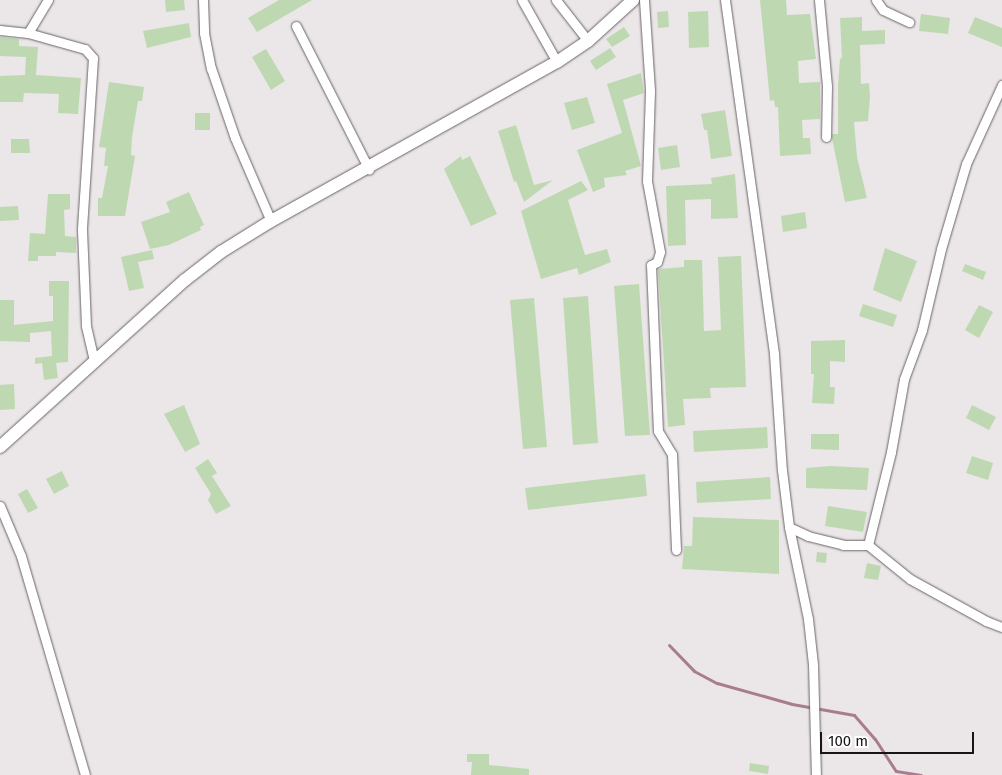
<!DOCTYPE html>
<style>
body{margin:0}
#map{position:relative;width:1002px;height:775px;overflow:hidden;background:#ebe6e8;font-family:"Fira Sans",sans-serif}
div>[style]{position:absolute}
.stream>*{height:3px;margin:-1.5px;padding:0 1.5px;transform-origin:1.5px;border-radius:1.5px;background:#a97d90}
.building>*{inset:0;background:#bed9b2}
.roads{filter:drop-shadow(0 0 1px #696466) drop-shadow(0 0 1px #696466)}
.street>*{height:9px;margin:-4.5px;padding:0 4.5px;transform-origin:4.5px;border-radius:4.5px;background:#fff}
.secondary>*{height:12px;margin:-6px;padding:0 6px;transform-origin:6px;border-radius:6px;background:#fff}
span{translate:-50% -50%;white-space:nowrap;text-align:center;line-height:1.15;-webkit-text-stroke:4px #fff;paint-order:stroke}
.scale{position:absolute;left:820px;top:732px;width:154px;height:22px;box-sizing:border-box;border:2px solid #171516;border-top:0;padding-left:6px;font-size:15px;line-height:18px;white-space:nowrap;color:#171516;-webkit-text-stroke:4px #fff;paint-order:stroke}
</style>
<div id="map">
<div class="stream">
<div style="left:669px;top:645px;width:36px;rotate:46deg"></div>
<div style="left:694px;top:671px;width:26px;rotate:28deg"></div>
<div style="left:717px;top:683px;width:78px;rotate:15.6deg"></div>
<div style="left:792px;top:704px;width:63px;rotate:10.1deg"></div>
<div style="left:854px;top:715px;width:32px;rotate:49deg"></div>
<div style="left:875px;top:739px;width:38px;rotate:57deg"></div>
<div style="left:896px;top:771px;width:25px;rotate:9deg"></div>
</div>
<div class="building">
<div style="clip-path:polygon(165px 0,184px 0,185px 10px,166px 12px)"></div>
<div style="clip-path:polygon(279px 0,312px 0,257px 32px,248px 18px)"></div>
<div style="clip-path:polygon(760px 0,786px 0,787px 15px,810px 14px,816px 59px,798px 61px,799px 83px,820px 82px,820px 119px,802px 120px,803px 138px,810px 138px,811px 154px,780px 156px,778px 107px,775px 107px,774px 100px,770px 101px)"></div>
<div style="clip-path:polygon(668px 11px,669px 27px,658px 28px,657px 12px)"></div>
<div style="clip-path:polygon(708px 11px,709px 47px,689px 48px,688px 12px)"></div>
<div style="clip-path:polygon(921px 14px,950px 18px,948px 34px,919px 31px)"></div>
<div style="clip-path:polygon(862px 17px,862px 31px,885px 30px,885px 44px,860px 45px,861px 84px,869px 83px,870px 97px,868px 121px,854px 122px,857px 157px,867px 198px,845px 202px,832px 138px,832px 134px,838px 134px,838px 85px,840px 59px,842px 58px,840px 18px)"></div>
<div style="clip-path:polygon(975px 17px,1002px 28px,1002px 47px,968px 33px)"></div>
<div style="clip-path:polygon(189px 23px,191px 37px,147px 48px,143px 31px)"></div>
<div style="clip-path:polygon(624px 27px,630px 36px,612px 47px,606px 39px)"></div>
<div style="clip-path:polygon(0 37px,19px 39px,19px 46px,38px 47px,36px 75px,81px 78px,78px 114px,58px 113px,59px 94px,24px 93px,23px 102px,0 102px,0 76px,25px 75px,26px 57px,0 56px)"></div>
<div style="clip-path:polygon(610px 48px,616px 57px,596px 70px,590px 61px)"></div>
<div style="clip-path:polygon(266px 49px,285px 81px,271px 90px,252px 57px)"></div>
<div style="clip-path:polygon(641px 73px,644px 93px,623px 100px,641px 166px,625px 171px,627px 175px,604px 178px,605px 187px,593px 192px,577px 150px,622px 133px,607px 84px)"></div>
<div style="clip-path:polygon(109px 82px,144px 87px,142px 101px,138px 101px,132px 137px,131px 155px,135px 156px,125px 216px,98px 216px,98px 198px,102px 198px,108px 166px,104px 166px,106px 148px,99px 147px)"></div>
<div style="clip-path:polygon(587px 97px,595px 123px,572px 130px,564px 103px)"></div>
<div style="clip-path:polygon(725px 110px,732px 156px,711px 159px,707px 130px,704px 130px,701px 114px)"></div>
<div style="clip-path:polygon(195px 113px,210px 113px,210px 130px,195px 130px)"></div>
<div style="clip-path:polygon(516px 125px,534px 185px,553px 180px,524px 202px,516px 181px,514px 182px,498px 131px)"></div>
<div style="clip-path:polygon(11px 139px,29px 139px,30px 153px,11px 153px)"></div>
<div style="clip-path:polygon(677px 145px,680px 167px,661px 170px,658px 148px)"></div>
<div style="clip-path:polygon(461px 156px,462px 160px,470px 156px,497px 214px,471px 226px,444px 169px)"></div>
<div style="clip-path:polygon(735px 174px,738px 218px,711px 219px,711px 199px,685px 200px,686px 245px,668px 246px,666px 186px,712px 184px,711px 178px)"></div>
<div style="clip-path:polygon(581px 181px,588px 190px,568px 200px,585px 255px,607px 249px,611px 262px,579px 275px,577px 268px,541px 279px,521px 211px)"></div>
<div style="clip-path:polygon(189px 192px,204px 225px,200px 227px,201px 230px,169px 245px,150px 249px,141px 222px,170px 212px,166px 202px)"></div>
<div style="clip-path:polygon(48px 194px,70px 194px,70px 209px,64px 210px,65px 236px,76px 237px,76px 253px,56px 252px,56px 256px,38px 256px,38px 261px,28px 261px,30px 233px,45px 234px)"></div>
<div style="clip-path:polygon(18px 206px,19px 220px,0 221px,0 207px)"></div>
<div style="clip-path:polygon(805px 212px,807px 228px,783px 232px,781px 216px)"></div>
<div style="clip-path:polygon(885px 248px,917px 261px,901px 302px,873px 290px)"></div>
<div style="clip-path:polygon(152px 250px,154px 259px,138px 262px,144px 288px,129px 291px,121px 257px)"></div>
<div style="clip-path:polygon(741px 256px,746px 387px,710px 388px,711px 398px,683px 399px,685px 425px,668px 427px,658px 269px,684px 267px,684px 260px,702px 260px,704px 331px,721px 330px,718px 257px)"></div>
<div style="clip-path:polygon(965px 264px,986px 272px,983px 280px,962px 271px)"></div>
<div style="clip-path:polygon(49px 281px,69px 281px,68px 362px,56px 363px,58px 378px,44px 380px,42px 363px,35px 364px,35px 358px,52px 356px,51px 331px,30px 333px,30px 342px,0 341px,0 300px,14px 300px,14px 325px,53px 321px,53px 296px,49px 296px)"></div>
<div style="clip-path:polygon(639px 284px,650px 435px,625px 436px,614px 286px)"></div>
<div style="clip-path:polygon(588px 296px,598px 443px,573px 445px,563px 298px)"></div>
<div style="clip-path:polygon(534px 298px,547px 447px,523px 449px,510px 300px)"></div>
<div style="clip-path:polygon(863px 304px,897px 315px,893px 327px,859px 316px)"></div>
<div style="clip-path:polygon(979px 305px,993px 312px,979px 338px,965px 330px)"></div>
<div style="clip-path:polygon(845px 340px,845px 362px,830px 361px,830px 387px,835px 387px,834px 404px,812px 403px,814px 374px,811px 374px,811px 341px)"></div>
<div style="clip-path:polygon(14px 384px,15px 409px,0 410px,0 385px)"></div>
<div style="clip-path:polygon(184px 405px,200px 444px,185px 452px,164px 414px)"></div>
<div style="clip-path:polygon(972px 405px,996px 417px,989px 430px,966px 418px)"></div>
<div style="clip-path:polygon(767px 427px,768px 448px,694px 452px,693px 431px)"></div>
<div style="clip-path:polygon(811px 434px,839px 434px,839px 450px,811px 449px)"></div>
<div style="clip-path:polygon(972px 456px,993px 463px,988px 480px,966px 473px)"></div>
<div style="clip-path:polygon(208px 459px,217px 473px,212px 476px,231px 506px,216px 514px,208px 500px,211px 494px,195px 468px)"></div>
<div style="clip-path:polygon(830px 466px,869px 468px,867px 490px,806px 488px,806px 468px)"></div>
<div style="clip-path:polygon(62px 471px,69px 486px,54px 494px,46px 479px)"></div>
<div style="clip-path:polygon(645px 474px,647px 496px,528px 510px,525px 488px)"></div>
<div style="clip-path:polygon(770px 477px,771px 499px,697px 503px,696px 482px)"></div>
<div style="clip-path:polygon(27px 489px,38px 508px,28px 513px,18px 494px)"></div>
<div style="clip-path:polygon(828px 506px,867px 512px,863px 532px,825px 526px)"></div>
<div style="clip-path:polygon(693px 517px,779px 520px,779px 574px,682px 569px,684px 546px,692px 546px)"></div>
<div style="clip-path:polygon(817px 552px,827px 553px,826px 563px,816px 562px)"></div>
<div style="clip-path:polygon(867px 563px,881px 566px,878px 580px,864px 578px)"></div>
<div style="clip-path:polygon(467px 754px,489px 754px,489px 765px,529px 769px,529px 775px,471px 775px,472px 762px,467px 762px)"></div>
<div style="clip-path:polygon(750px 763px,769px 766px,768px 774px,749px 771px)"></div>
</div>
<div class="roads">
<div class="street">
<div style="left:203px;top:0;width:33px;rotate:88deg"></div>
<div style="left:204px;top:33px;width:36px;rotate:79deg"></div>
<div style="left:211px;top:68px;width:74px;rotate:71.1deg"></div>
<div style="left:235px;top:138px;width:90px;rotate:66.6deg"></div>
<div style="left:522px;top:0;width:71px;rotate:60.6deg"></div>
<div style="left:556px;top:0;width:52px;rotate:52deg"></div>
<div style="left:644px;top:0;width:91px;rotate:86.2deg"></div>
<div style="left:650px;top:91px;width:90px;rotate:91.9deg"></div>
<div style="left:647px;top:181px;width:72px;rotate:79.6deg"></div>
<div style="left:660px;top:252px;width:10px;rotate:107deg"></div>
<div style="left:657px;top:262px;width:7px;rotate:153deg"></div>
<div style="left:651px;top:265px;width:166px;rotate:87.6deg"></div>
<div style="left:658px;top:431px;width:27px;rotate:59deg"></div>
<div style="left:672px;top:454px;width:96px;rotate:87.6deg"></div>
<div style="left:725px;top:0;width:357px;rotate:82.1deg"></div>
<div style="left:774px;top:354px;width:116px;rotate:86.1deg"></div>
<div style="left:782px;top:470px;width:57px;rotate:83deg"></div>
<div style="left:789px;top:527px;width:94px;rotate:78.3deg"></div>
<div style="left:808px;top:619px;width:45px;rotate:83.7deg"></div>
<div style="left:813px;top:664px;width:111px;rotate:88.5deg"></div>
<div style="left:819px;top:0;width:86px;rotate:84.7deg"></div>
<div style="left:827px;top:86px;width:51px;rotate:91.1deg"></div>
<div style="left:876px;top:0;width:12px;rotate:55deg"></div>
<div style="left:883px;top:10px;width:29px;rotate:25deg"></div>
<div style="left:296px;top:26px;width:161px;rotate:63deg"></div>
<div style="left:0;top:30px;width:28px;rotate:6deg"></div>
<div style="left:28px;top:33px;width:59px;rotate:15.7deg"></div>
<div style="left:85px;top:49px;width:12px;rotate:48deg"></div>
<div style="left:93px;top:58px;width:172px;rotate:93.7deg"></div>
<div style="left:82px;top:230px;width:96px;rotate:87.6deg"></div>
<div style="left:86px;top:326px;width:37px;rotate:77deg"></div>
<div style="left:28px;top:33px;width:39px;rotate:-59deg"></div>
<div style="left:0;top:506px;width:54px;rotate:67.2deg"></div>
<div style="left:21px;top:556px;width:228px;rotate:73.7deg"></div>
<div style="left:789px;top:527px;width:21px;rotate:25deg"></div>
<div style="left:808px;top:536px;width:36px;rotate:14deg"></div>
<div style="left:843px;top:545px;width:25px"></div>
<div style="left:868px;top:545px;width:96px;rotate:-76.1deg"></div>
<div style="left:891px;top:452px;width:74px;rotate:-79.9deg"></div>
<div style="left:904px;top:379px;width:52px;rotate:-69.8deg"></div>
<div style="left:922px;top:330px;width:83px;rotate:-76.8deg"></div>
<div style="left:941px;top:249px;width:89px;rotate:-73.6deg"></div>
<div style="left:966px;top:164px;width:87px;rotate:-65.5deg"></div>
<div style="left:868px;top:545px;width:54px;rotate:39deg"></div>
<div style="left:910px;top:579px;width:87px;rotate:28.9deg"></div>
<div style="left:986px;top:621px;width:17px;rotate:21deg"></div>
</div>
<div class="secondary">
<div style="left:0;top:447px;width:249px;rotate:-42.1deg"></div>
<div style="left:185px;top:280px;width:46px;rotate:-37.9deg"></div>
<div style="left:221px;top:252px;width:59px;rotate:-31.8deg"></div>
<div style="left:271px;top:221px;width:327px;rotate:-29.1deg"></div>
<div style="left:557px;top:62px;width:37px;rotate:-34deg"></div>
<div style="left:588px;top:41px;width:61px;rotate:-42.3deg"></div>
</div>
</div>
<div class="scale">100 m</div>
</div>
